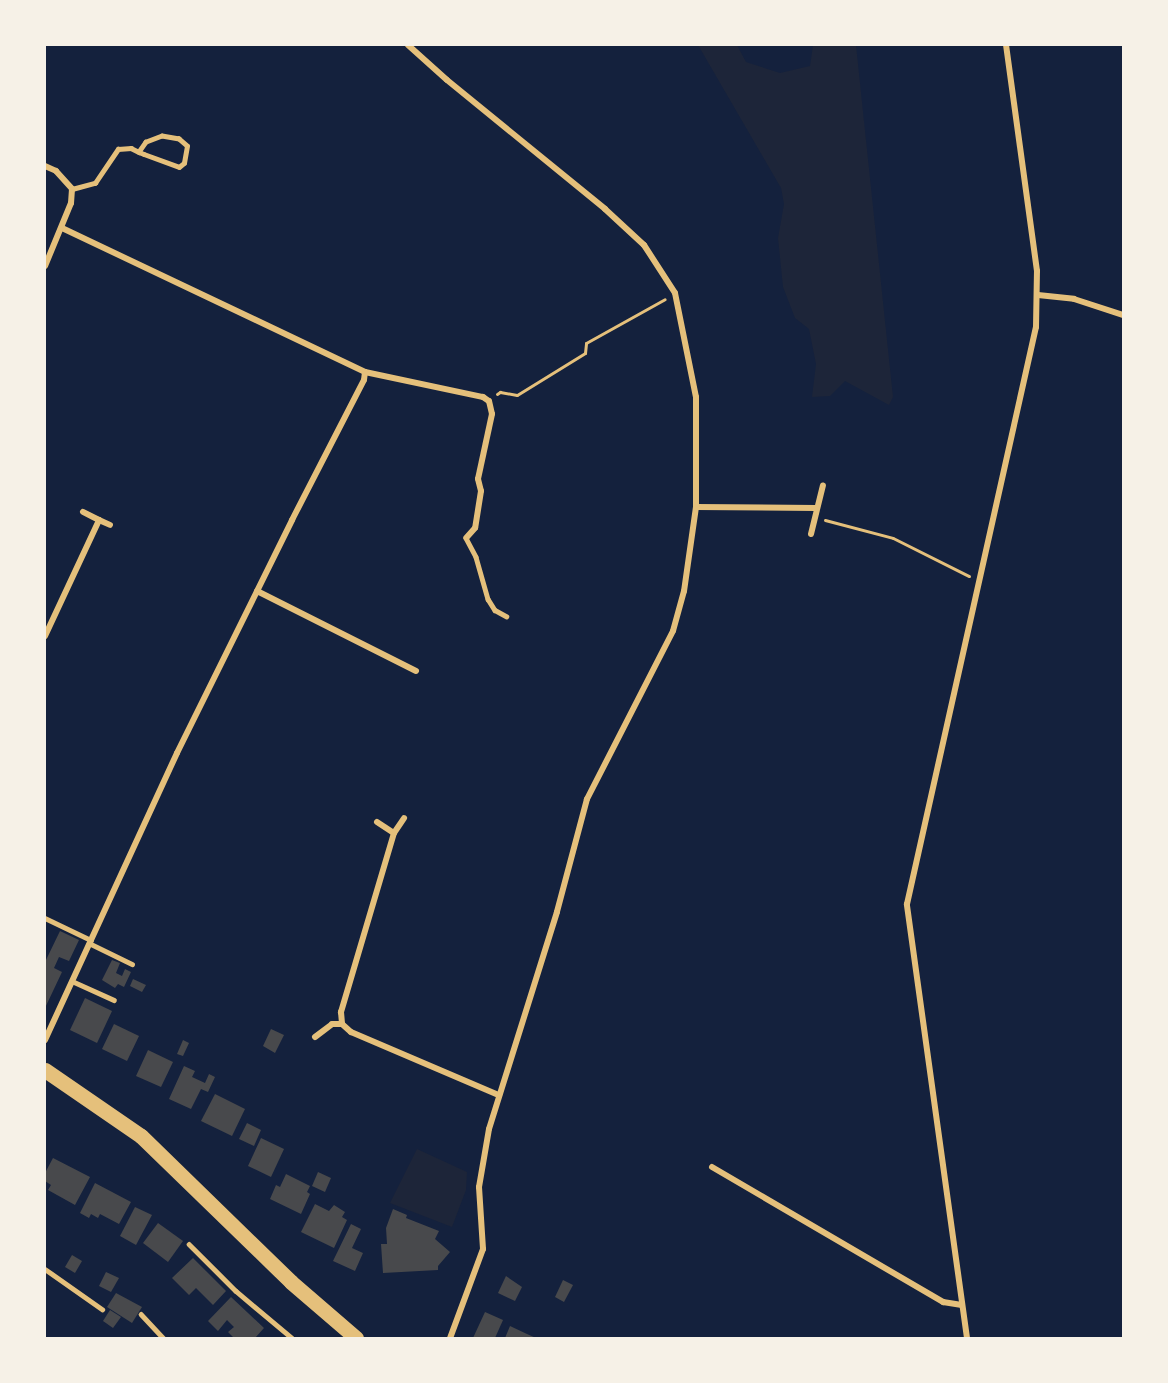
<!DOCTYPE html>
<style>
body{margin:0}
#map{position:relative;width:1168px;height:1383px;overflow:hidden;background:#14213d;font-family:Quicksand,sans-serif}
div>[style]{position:absolute}
.green>*{inset:0;background:#1d2539}
.building>*{inset:0;background:#48494c}
.path>*{height:3px;margin:-1.5px;padding:0 1.5px;transform-origin:1.5px;border-radius:1.5px;background:#e5c07b}
.service>*{height:4.5px;margin:-2.25px;padding:0 2.25px;transform-origin:2.25px;border-radius:2.25px;background:#e5c07b}
.minor>*{height:6px;margin:-3px;padding:0 3px;transform-origin:3px;border-radius:3px;background:#e5c07b}
.primary>*{height:15px;margin:-7.5px;padding:0 7.5px;transform-origin:7.5px;border-radius:7.5px;background:#e5c07b}
span{translate:-50% -50%;white-space:nowrap;text-align:center;line-height:1.15;-webkit-text-stroke:6px #f6f1e7;paint-order:stroke}
.frame{position:absolute;inset:0;border:46px solid #f6f1e7;pointer-events:none}
</style>
<div id="map">
<div class="green">
<div style="clip-path:polygon(698px 45px,737px 45px,746px 62px,780px 73px,810px 66px,813px 45px,856px 45px,893px 397px,889px 405px,845px 381px,830px 396px,812px 397px,816px 364px,809px 329px,795px 318px,783px 287px,778px 238px,784px 204px,781px 188px)"></div>
<div style="clip-path:polygon(417px 1149px,467px 1172px,466px 1190px,452px 1227px,390px 1203px)"></div>
</div>
<div class="building">
<div style="clip-path:polygon(60px 931px,79px 940px,69px 961px,59px 957px,54px 968px,62px 972px,45px 1008px,45px 962px)"></div>
<div style="clip-path:polygon(112px 960px,120px 963px,116px 973px,122px 976px,125px 969px,131px 972px,124px 987px,118px 984px,115px 988px,102px 980px)"></div>
<div style="clip-path:polygon(133px 979px,146px 985px,142px 992px,130px 986px)"></div>
<div style="clip-path:polygon(85px 998px,112px 1011px,97px 1043px,70px 1030px)"></div>
<div style="clip-path:polygon(114px 1024px,139px 1036px,127px 1061px,102px 1049px)"></div>
<div style="clip-path:polygon(271px 1029px,284px 1035px,275px 1053px,263px 1046px)"></div>
<div style="clip-path:polygon(183px 1040px,189px 1043px,183px 1056px,177px 1054px)"></div>
<div style="clip-path:polygon(148px 1050px,173px 1062px,161px 1087px,136px 1076px)"></div>
<div style="clip-path:polygon(184px 1066px,195px 1071px,192px 1077px,205px 1083px,209px 1074px,215px 1077px,208px 1092px,201px 1089px,191px 1109px,169px 1099px)"></div>
<div style="clip-path:polygon(215px 1094px,245px 1109px,232px 1136px,201px 1121px)"></div>
<div style="clip-path:polygon(247px 1123px,261px 1130px,254px 1146px,239px 1139px)"></div>
<div style="clip-path:polygon(261px 1138px,284px 1149px,271px 1177px,248px 1166px)"></div>
<div style="clip-path:polygon(53px 1158px,90px 1177px,75px 1205px,48px 1190px,51px 1185px,45px 1181px,45px 1173px)"></div>
<div style="clip-path:polygon(318px 1172px,331px 1178px,325px 1192px,312px 1186px)"></div>
<div style="clip-path:polygon(286px 1174px,310px 1186px,307px 1192px,310px 1194px,301px 1214px,270px 1199px,276px 1185px,280px 1187px)"></div>
<div style="clip-path:polygon(95px 1183px,131px 1202px,119px 1224px,100px 1214px,98px 1218px,91px 1214px,89px 1218px,80px 1213px)"></div>
<div style="clip-path:polygon(315px 1204px,329px 1211px,334px 1205px,345px 1212px,342px 1217px,347px 1220px,334px 1248px,301px 1232px)"></div>
<div style="clip-path:polygon(135px 1207px,152px 1215px,136px 1245px,120px 1236px)"></div>
<div style="clip-path:polygon(393px 1209px,407px 1215px,406px 1218px,439px 1231px,435px 1239px,450px 1252px,438px 1266px,438px 1270px,383px 1273px,381px 1244px,387px 1244px,386px 1228px)"></div>
<div style="clip-path:polygon(158px 1223px,183px 1241px,168px 1262px,143px 1243px)"></div>
<div style="clip-path:polygon(351px 1224px,361px 1229px,352px 1248px,363px 1253px,355px 1271px,333px 1261px)"></div>
<div style="clip-path:polygon(72px 1255px,82px 1261px,75px 1273px,65px 1267px)"></div>
<div style="clip-path:polygon(193px 1258px,226px 1291px,213px 1305px,196px 1288px,189px 1295px,172px 1278px)"></div>
<div style="clip-path:polygon(106px 1272px,119px 1278px,111px 1292px,99px 1286px)"></div>
<div style="clip-path:polygon(506px 1276px,522px 1287px,515px 1301px,498px 1293px)"></div>
<div style="clip-path:polygon(563px 1280px,573px 1285px,564px 1302px,555px 1297px)"></div>
<div style="clip-path:polygon(116px 1293px,142px 1307px,132px 1323px,107px 1307px)"></div>
<div style="clip-path:polygon(231px 1297px,264px 1328px,255px 1338px,234px 1338px,228px 1332px,234px 1327px,227px 1320px,218px 1331px,208px 1321px)"></div>
<div style="clip-path:polygon(110px 1310px,121px 1317px,113px 1328px,103px 1321px)"></div>
<div style="clip-path:polygon(485px 1312px,503px 1320px,495px 1338px,473px 1338px)"></div>
<div style="clip-path:polygon(510px 1326px,527px 1334px,536px 1338px,505px 1338px)"></div>
</div>
<div class="path">
<div style="left:497px;top:394px;width:4px;rotate:-34deg"></div>
<div style="left:500px;top:392px;width:17px;rotate:10deg"></div>
<div style="left:517px;top:395px;width:80px;rotate:-31.7deg"></div>
<div style="left:585px;top:353px;width:10px;rotate:-84deg"></div>
<div style="left:586px;top:343px;width:90px;rotate:-29.1deg"></div>
<div style="left:825px;top:520px;width:70px;rotate:14.8deg"></div>
<div style="left:893px;top:538px;width:85px;rotate:26.6deg"></div>
</div>
<div class="service">
<div style="left:72px;top:189px;width:24px;rotate:-15deg"></div>
<div style="left:95px;top:183px;width:41px;rotate:-55.9deg"></div>
<div style="left:118px;top:149px;width:13px;rotate:-4deg"></div>
<div style="left:131px;top:148px;width:9px;rotate:27deg"></div>
<div style="left:139px;top:152px;width:5px;rotate:22deg"></div>
<div style="left:144px;top:154px;width:37px;rotate:20deg"></div>
<div style="left:179px;top:167px;width:6px;rotate:-39deg"></div>
<div style="left:184px;top:163px;width:17px;rotate:-80deg"></div>
<div style="left:187px;top:146px;width:11px;rotate:-139deg"></div>
<div style="left:179px;top:139px;width:17px;rotate:-170deg"></div>
<div style="left:162px;top:136px;width:17px;rotate:159deg"></div>
<div style="left:146px;top:142px;width:12px;rotate:125deg"></div>
<div style="left:466px;top:538px;width:21px;rotate:62deg"></div>
<div style="left:476px;top:557px;width:44px;rotate:74.1deg"></div>
<div style="left:488px;top:599px;width:13px;rotate:58deg"></div>
<div style="left:495px;top:610px;width:13px;rotate:29deg"></div>
<div style="left:45px;top:918px;width:51px;rotate:25.6deg"></div>
<div style="left:89px;top:943px;width:48px;rotate:26deg"></div>
<div style="left:72px;top:981px;width:46px;rotate:24.3deg"></div>
<div style="left:189px;top:1244px;width:66px;rotate:45deg"></div>
<div style="left:236px;top:1291px;width:73px;rotate:40deg"></div>
<div style="left:45px;top:1269px;width:70px;rotate:35.1deg"></div>
<div style="left:141px;top:1314px;width:33px;rotate:47deg"></div>
</div>
<div class="minor">
<div style="left:408px;top:45px;width:52px;rotate:41.9deg"></div>
<div style="left:447px;top:80px;width:204px;rotate:39.2deg"></div>
<div style="left:605px;top:209px;width:53px;rotate:42.7deg"></div>
<div style="left:644px;top:245px;width:57px;rotate:57.1deg"></div>
<div style="left:675px;top:293px;width:106px;rotate:78.6deg"></div>
<div style="left:696px;top:397px;width:110px;rotate:90deg"></div>
<div style="left:696px;top:507px;width:85px;rotate:98.1deg"></div>
<div style="left:684px;top:591px;width:41px;rotate:105.4deg"></div>
<div style="left:673px;top:631px;width:189px;rotate:117.1deg"></div>
<div style="left:587px;top:799px;width:117px;rotate:104.9deg"></div>
<div style="left:557px;top:912px;width:227px;rotate:107.4deg"></div>
<div style="left:489px;top:1129px;width:59px;rotate:99.8deg"></div>
<div style="left:479px;top:1187px;width:62px;rotate:86.3deg"></div>
<div style="left:483px;top:1249px;width:95px;rotate:110.3deg"></div>
<div style="left:45px;top:166px;width:12px;rotate:24deg"></div>
<div style="left:56px;top:171px;width:24px;rotate:48deg"></div>
<div style="left:72px;top:189px;width:14px;rotate:94deg"></div>
<div style="left:71px;top:203px;width:68px;rotate:112.4deg"></div>
<div style="left:62px;top:228px;width:335px;rotate:25.4deg"></div>
<div style="left:365px;top:372px;width:121px;rotate:12deg"></div>
<div style="left:483px;top:397px;width:7px;rotate:34deg"></div>
<div style="left:489px;top:401px;width:13px;rotate:77deg"></div>
<div style="left:492px;top:414px;width:66px;rotate:102.2deg"></div>
<div style="left:478px;top:479px;width:12px;rotate:76deg"></div>
<div style="left:481px;top:491px;width:37px;rotate:99deg"></div>
<div style="left:475px;top:528px;width:13px;rotate:132deg"></div>
<div style="left:1038px;top:295px;width:36px;rotate:6deg"></div>
<div style="left:1074px;top:299px;width:52px;rotate:18.1deg"></div>
<div style="left:696px;top:507px;width:120px;rotate:0.5deg"></div>
<div style="left:99px;top:520px;width:12px;rotate:24deg"></div>
<div style="left:811px;top:534px;width:50px;rotate:-76.2deg"></div>
<div style="left:257px;top:591px;width:178px;rotate:26.7deg"></div>
<div style="left:45px;top:636px;width:128px;rotate:-65deg"></div>
<div style="left:99px;top:520px;width:18px;rotate:-153deg"></div>
<div style="left:377px;top:822px;width:20px;rotate:33deg"></div>
<div style="left:394px;top:833px;width:187px;rotate:106.5deg"></div>
<div style="left:341px;top:1012px;width:12px;rotate:85deg"></div>
<div style="left:342px;top:1024px;width:12px;rotate:42deg"></div>
<div style="left:351px;top:1032px;width:161px;rotate:23.1deg"></div>
<div style="left:394px;top:833px;width:18px;rotate:-56deg"></div>
<div style="left:315px;top:1037px;width:21px;rotate:-37deg"></div>
<div style="left:332px;top:1024px;width:10px"></div>
<div style="left:45px;top:1040px;width:316px;rotate:-65.3deg"></div>
<div style="left:177px;top:753px;width:260px;rotate:-63.7deg"></div>
<div style="left:292px;top:520px;width:157px;rotate:-62.8deg"></div>
<div style="left:364px;top:380px;width:8px;rotate:-83deg"></div>
<div style="left:712px;top:1167px;width:268px;rotate:30.3deg"></div>
<div style="left:943px;top:1302px;width:19px;rotate:9deg"></div>
<div style="left:967px;top:1338px;width:438px;rotate:-97.9deg"></div>
<div style="left:907px;top:904px;width:591px;rotate:-77.4deg"></div>
<div style="left:1036px;top:327px;width:56px;rotate:-89deg"></div>
<div style="left:1037px;top:271px;width:228px;rotate:-97.8deg"></div>
</div>
<div class="primary">
<div style="left:45px;top:1070px;width:116px;rotate:34.5deg"></div>
<div style="left:141px;top:1136px;width:209px;rotate:44.2deg"></div>
<div style="left:291px;top:1282px;width:86px;rotate:40.7deg"></div>
</div>
<div class="frame"></div>
</div>
